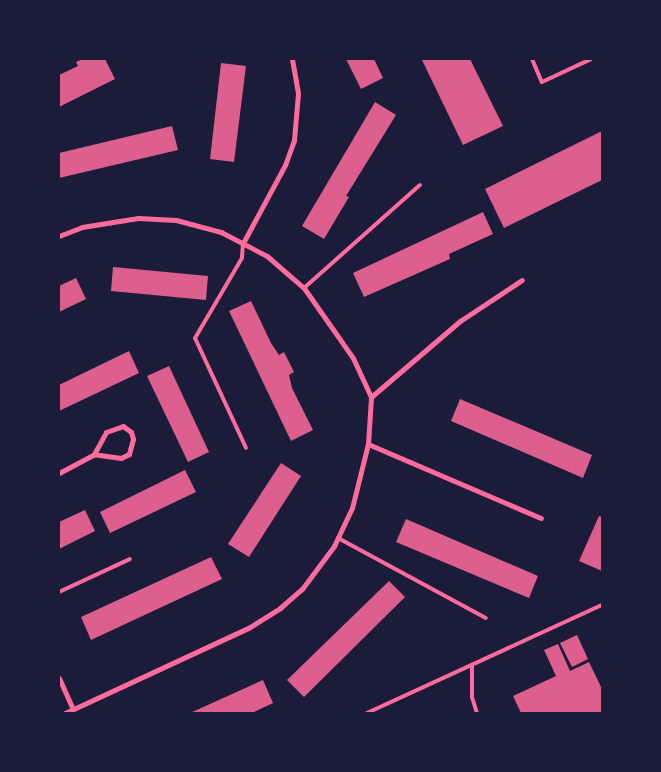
<!DOCTYPE html>
<style>
body{margin:0}
#map{position:relative;width:661px;height:772px;overflow:hidden;background:#1b1b3a;font-family:Signika,sans-serif}
div>[style]{position:absolute}
.building>*{inset:0;background:#dd5f8e}
.service>*{height:4px;margin:-2px;padding:0 2px;transform-origin:2px;border-radius:2px;background:#ff6b9d}
.minor>*{height:5px;margin:-2.5px;padding:0 2.5px;transform-origin:2.5px;border-radius:2.5px;background:#ff6b9d}
span{translate:-50% -50%;white-space:nowrap;text-align:center;line-height:1.15;-webkit-text-stroke:4.5px #1b1b3a;paint-order:stroke}
.frame{position:absolute;inset:0;border:60px solid #1b1b3a;pointer-events:none}
</style>
<div id="map">
<div class="building">
<div style="clip-path:polygon(83px 59px,105px 59px,115px 79px,59px 107px,59px 75px,78px 66px,76px 62px)"></div>
<div style="clip-path:polygon(346px 59px,374px 59px,383px 78px,361px 89px)"></div>
<div style="clip-path:polygon(425px 59px,470px 59px,503px 126px,463px 145px,422px 60px)"></div>
<div style="clip-path:polygon(221px 63px,246px 66px,234px 162px,210px 159px)"></div>
<div style="clip-path:polygon(375px 102px,396px 115px,346px 196px,349px 197px,324px 239px,302px 226px)"></div>
<div style="clip-path:polygon(172px 126px,178px 150px,59px 178px,59px 153px)"></div>
<div style="clip-path:polygon(602px 131px,602px 180px,504px 228px,485px 189px)"></div>
<div style="clip-path:polygon(483px 212px,493px 234px,449px 254px,450px 259px,364px 297px,353px 273px)"></div>
<div style="clip-path:polygon(113px 267px,208px 276px,206px 300px,111px 291px)"></div>
<div style="clip-path:polygon(76px 278px,86px 299px,59px 312px,59px 286px)"></div>
<div style="clip-path:polygon(251px 301px,271px 343px,279px 355px,284px 352px,294px 372px,289px 375px,292px 388px,313px 430px,291px 441px,229px 311px)"></div>
<div style="clip-path:polygon(129px 351px,139px 373px,59px 411px,59px 385px)"></div>
<div style="clip-path:polygon(169px 366px,209px 452px,188px 462px,147px 376px)"></div>
<div style="clip-path:polygon(460px 399px,592px 455px,583px 478px,451px 421px)"></div>
<div style="clip-path:polygon(281px 463px,301px 476px,249px 557px,228px 544px)"></div>
<div style="clip-path:polygon(185px 470px,196px 492px,110px 533px,100px 512px)"></div>
<div style="clip-path:polygon(85px 510px,95px 531px,59px 549px,59px 522px)"></div>
<div style="clip-path:polygon(599px 516px,602px 517px,602px 571px,579px 561px)"></div>
<div style="clip-path:polygon(406px 519px,538px 576px,529px 598px,396px 542px)"></div>
<div style="clip-path:polygon(211px 557px,222px 579px,91px 640px,81px 617px)"></div>
<div style="clip-path:polygon(389px 581px,405px 597px,304px 697px,287px 680px)"></div>
<div style="clip-path:polygon(577px 635px,588px 659px,572px 667px,560px 643px)"></div>
<div style="clip-path:polygon(558px 644px,570px 671px,589px 662px,602px 689px,602px 713px,521px 713px,513px 696px,556px 676px,544px 650px)"></div>
<div style="clip-path:polygon(263px 680px,273px 703px,254px 712px,190px 713px)"></div>
</div>
<div class="service">
<div style="left:532px;top:59px;width:25px;rotate:67deg"></div>
<div style="left:542px;top:82px;width:54px;rotate:-25.1deg"></div>
<div style="left:243px;top:243px;width:15px;rotate:94deg"></div>
<div style="left:242px;top:258px;width:93px;rotate:120.4deg"></div>
<div style="left:195px;top:338px;width:121px;rotate:65.1deg"></div>
<div style="left:304px;top:288px;width:155px;rotate:-41.6deg"></div>
<div style="left:338px;top:538px;width:168px;rotate:28.4deg"></div>
<div style="left:59px;top:592px;width:78px;rotate:-24.9deg"></div>
<div style="left:472px;top:665px;width:32px;rotate:90deg"></div>
<div style="left:472px;top:697px;width:17px;rotate:73deg"></div>
<div style="left:367px;top:713px;width:259px;rotate:-24.7deg"></div>
</div>
<div class="minor">
<div style="left:59px;top:236px;width:25px;rotate:-21deg"></div>
<div style="left:82px;top:227px;width:57px;rotate:-9.1deg"></div>
<div style="left:138px;top:218px;width:38px;rotate:3deg"></div>
<div style="left:176px;top:220px;width:47px;rotate:14.9deg"></div>
<div style="left:221px;top:232px;width:52px;rotate:27.6deg"></div>
<div style="left:267px;top:256px;width:49px;rotate:40.9deg"></div>
<div style="left:304px;top:288px;width:85px;rotate:55deg"></div>
<div style="left:353px;top:358px;width:43px;rotate:65.2deg"></div>
<div style="left:243px;top:243px;width:89px;rotate:-61.7deg"></div>
<div style="left:285px;top:165px;width:27px;rotate:-70deg"></div>
<div style="left:294px;top:140px;width:47px;rotate:-85.1deg"></div>
<div style="left:298px;top:93px;width:35px;rotate:-100deg"></div>
<div style="left:368px;top:444px;width:188px;rotate:23.2deg"></div>
<div style="left:59px;top:473px;width:40px;rotate:-28deg"></div>
<div style="left:94px;top:454px;width:25px;rotate:-61deg"></div>
<div style="left:106px;top:432px;width:18px;rotate:-19deg"></div>
<div style="left:123px;top:426px;width:10px;rotate:37deg"></div>
<div style="left:131px;top:432px;width:7px;rotate:74deg"></div>
<div style="left:133px;top:439px;width:16px;rotate:105deg"></div>
<div style="left:129px;top:454px;width:9px;rotate:153deg"></div>
<div style="left:121px;top:458px;width:27px;rotate:-172deg"></div>
<div style="left:59px;top:678px;width:34px;rotate:66deg"></div>
<div style="left:65px;top:713px;width:204px;rotate:-24.9deg"></div>
<div style="left:250px;top:627px;width:36px;rotate:-32deg"></div>
<div style="left:280px;top:608px;width:29px;rotate:-41deg"></div>
<div style="left:302px;top:589px;width:54px;rotate:-53.3deg"></div>
<div style="left:334px;top:546px;width:42px;rotate:-64.7deg"></div>
<div style="left:352px;top:508px;width:66px;rotate:-76deg"></div>
<div style="left:368px;top:444px;width:47px;rotate:-86.3deg"></div>
<div style="left:371px;top:397px;width:117px;rotate:-40.5deg"></div>
<div style="left:460px;top:321px;width:74px;rotate:-33.5deg"></div>
</div>
<div class="frame"></div>
</div>
